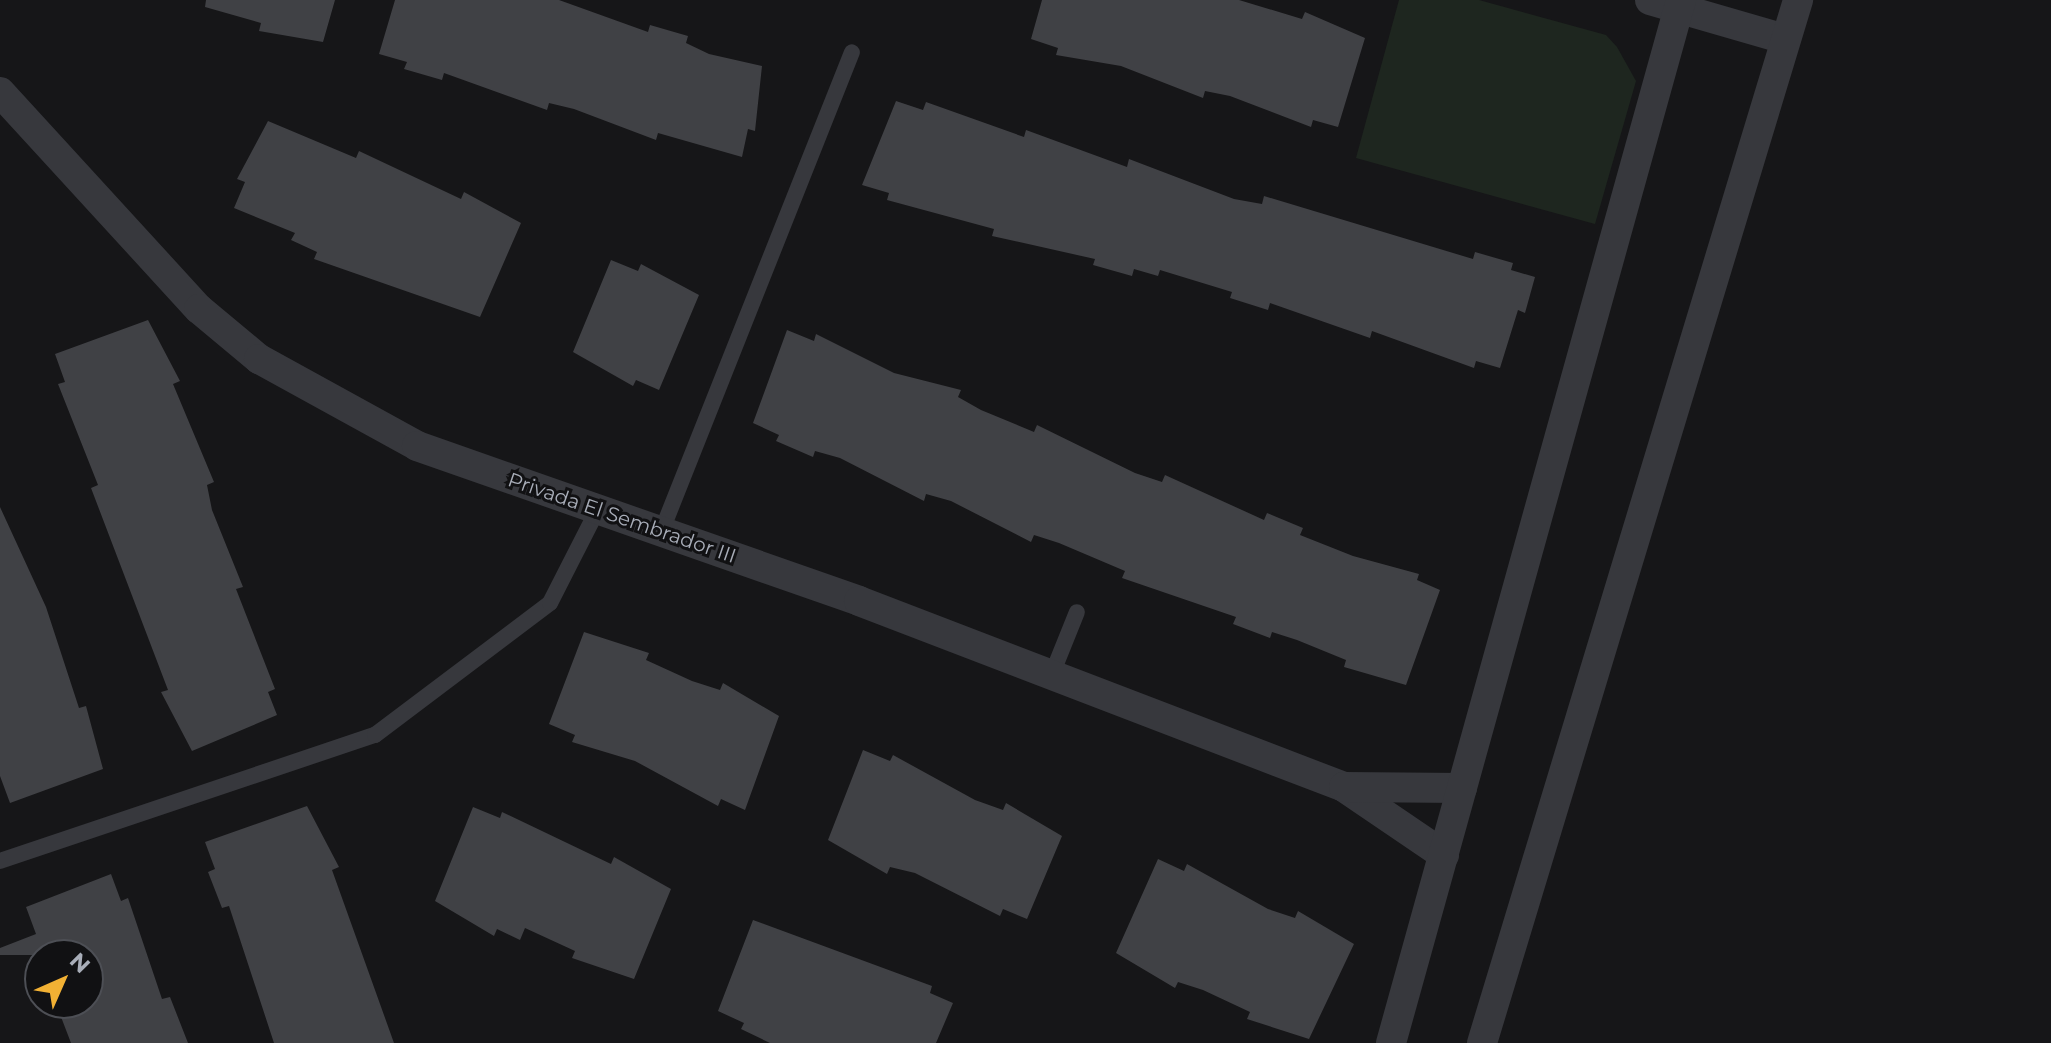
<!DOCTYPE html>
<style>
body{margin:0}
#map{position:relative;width:2051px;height:1043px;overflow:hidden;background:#161618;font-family:Montserrat,sans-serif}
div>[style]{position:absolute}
.green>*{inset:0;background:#1e261f}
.building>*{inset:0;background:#404145}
.service>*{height:16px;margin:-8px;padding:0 8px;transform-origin:8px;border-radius:8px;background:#37383d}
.minor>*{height:30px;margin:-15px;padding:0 15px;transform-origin:15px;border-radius:15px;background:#37383d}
span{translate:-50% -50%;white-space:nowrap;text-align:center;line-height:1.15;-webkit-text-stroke:6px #111113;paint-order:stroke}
.street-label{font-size:20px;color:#a8adb8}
.north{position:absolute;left:24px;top:939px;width:80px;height:80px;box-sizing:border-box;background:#111113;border:2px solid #4d4f55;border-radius:50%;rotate:45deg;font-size:22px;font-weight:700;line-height:32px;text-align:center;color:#a8adb8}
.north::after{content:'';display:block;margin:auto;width:28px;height:36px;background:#f2b134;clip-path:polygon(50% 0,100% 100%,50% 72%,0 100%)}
</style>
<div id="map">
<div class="green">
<div style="clip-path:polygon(1399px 0,1479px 0,1606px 35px,1617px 47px,1636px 81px,1595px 224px,1356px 158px)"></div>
</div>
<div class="building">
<div style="clip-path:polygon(206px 0,335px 0,323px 42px,259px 31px,261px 23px,205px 7px)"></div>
<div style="clip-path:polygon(395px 0,559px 0,648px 32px,650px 25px,688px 36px,686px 43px,709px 54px,762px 66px,755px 131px,748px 129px,742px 157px,658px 133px,656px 140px,574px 109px,549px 103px,547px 110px,444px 73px,442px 80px,404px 69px,407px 62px,379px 54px)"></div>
<div style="clip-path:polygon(1042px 0,1239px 0,1302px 19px,1305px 12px,1365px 38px,1338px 127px,1313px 120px,1311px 127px,1230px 96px,1205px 91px,1203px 98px,1121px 66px,1056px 55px,1058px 48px,1031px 39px)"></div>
<div style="clip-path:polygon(896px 101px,923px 110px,926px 102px,1024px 137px,1026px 130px,1127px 167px,1129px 159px,1234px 199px,1262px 204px,1264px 196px,1473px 259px,1475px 252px,1513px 263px,1511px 270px,1535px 277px,1525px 313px,1518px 310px,1500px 368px,1476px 361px,1474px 368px,1372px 331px,1370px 338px,1270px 303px,1268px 310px,1230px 298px,1232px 292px,1160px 270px,1158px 276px,1134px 269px,1132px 276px,1093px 265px,1095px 259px,992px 236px,994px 229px,887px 200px,889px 193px,862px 185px)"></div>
<div style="clip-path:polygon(268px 121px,356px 158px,359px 151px,461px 199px,464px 192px,521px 223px,480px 317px,314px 259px,317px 252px,291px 240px,295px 233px,234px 208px,245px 182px,237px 179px)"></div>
<div style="clip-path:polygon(611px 260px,638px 271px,641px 264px,699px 295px,659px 390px,636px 380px,633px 386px,573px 352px)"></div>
<div style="clip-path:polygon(148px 320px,180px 381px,173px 384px,214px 482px,207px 485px,212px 510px,243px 587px,236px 589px,275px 689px,268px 692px,277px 715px,192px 751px,161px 692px,168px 690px,91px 488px,98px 485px,58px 384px,65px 382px,55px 354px)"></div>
<div style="clip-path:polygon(787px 330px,814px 341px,816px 334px,894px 373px,961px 390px,958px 397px,981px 410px,1034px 432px,1037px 425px,1135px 473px,1162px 482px,1165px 475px,1264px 520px,1267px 513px,1303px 528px,1300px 535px,1353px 556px,1419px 574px,1417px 580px,1440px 590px,1406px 685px,1344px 667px,1346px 660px,1297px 640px,1272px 632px,1270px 638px,1233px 624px,1236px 617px,1122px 578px,1125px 571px,1059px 543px,1034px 535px,1031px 542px,951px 501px,926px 494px,924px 501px,840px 458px,815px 451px,813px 457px,776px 441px,779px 435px,753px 423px)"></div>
<div style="clip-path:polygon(0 507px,46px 607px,79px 708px,86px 706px,103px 769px,10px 803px,0 776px)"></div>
<div style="clip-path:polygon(584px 632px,649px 653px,646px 660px,692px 681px,720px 690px,723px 683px,779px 716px,745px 810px,721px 799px,718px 806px,635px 761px,572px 742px,575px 735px,549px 724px)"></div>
<div style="clip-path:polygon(863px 750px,890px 761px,893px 755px,975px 800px,1003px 810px,1006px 803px,1062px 836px,1027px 919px,1003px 909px,1000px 916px,915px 873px,890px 867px,887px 874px,828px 840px)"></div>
<div style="clip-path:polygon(307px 806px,339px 867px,332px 870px,394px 1043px,274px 1043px,229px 906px,222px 908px,208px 872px,215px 869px,205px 842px)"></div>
<div style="clip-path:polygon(473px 807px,500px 818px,502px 812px,611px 864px,614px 857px,671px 889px,634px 979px,572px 958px,575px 951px,525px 928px,520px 940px,497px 929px,494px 936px,435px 901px)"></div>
<div style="clip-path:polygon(1158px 859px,1184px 871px,1187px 864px,1268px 909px,1295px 918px,1298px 911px,1354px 944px,1309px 1039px,1247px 1019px,1250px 1012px,1203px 990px,1178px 982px,1175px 988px,1116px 953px)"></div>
<div style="clip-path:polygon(111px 874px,121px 901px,128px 898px,162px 999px,170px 997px,188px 1043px,71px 1043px,58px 1009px,88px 1003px,88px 955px,0 955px,0 948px,36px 934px,26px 907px)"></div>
<div style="clip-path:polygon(753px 920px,932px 986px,930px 993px,953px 1003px,936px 1043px,770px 1043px,741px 1029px,744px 1023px,718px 1011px)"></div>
</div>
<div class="service">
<div style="left:662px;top:530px;width:514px;rotate:-68.32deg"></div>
<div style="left:1050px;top:679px;width:72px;rotate:-68.1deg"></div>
<div style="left:0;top:861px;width:396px;rotate:-18.6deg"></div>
<div style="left:375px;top:735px;width:219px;rotate:-37deg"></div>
<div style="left:550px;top:603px;width:108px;rotate:-63deg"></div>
</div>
<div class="minor">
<div style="left:1650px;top:0;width:141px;rotate:16.1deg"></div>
<div style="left:0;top:92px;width:294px;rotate:47.5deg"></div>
<div style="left:199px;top:309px;width:78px;rotate:39.8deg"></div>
<div style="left:259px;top:359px;width:180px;rotate:28.8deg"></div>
<div style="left:417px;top:446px;width:468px;rotate:19.3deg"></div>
<div style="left:859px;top:601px;width:519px;rotate:20.98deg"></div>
<div style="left:1344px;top:787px;width:121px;rotate:34.2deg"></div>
<div style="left:1344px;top:787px;width:118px;rotate:0.5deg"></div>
<div style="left:1391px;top:1043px;width:1083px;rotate:-74.46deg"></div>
<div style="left:1482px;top:1043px;width:1090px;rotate:-73.14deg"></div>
</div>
<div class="street-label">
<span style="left:622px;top:518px;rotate:19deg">Privada El Sembrador III</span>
</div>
<div class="north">N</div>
</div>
